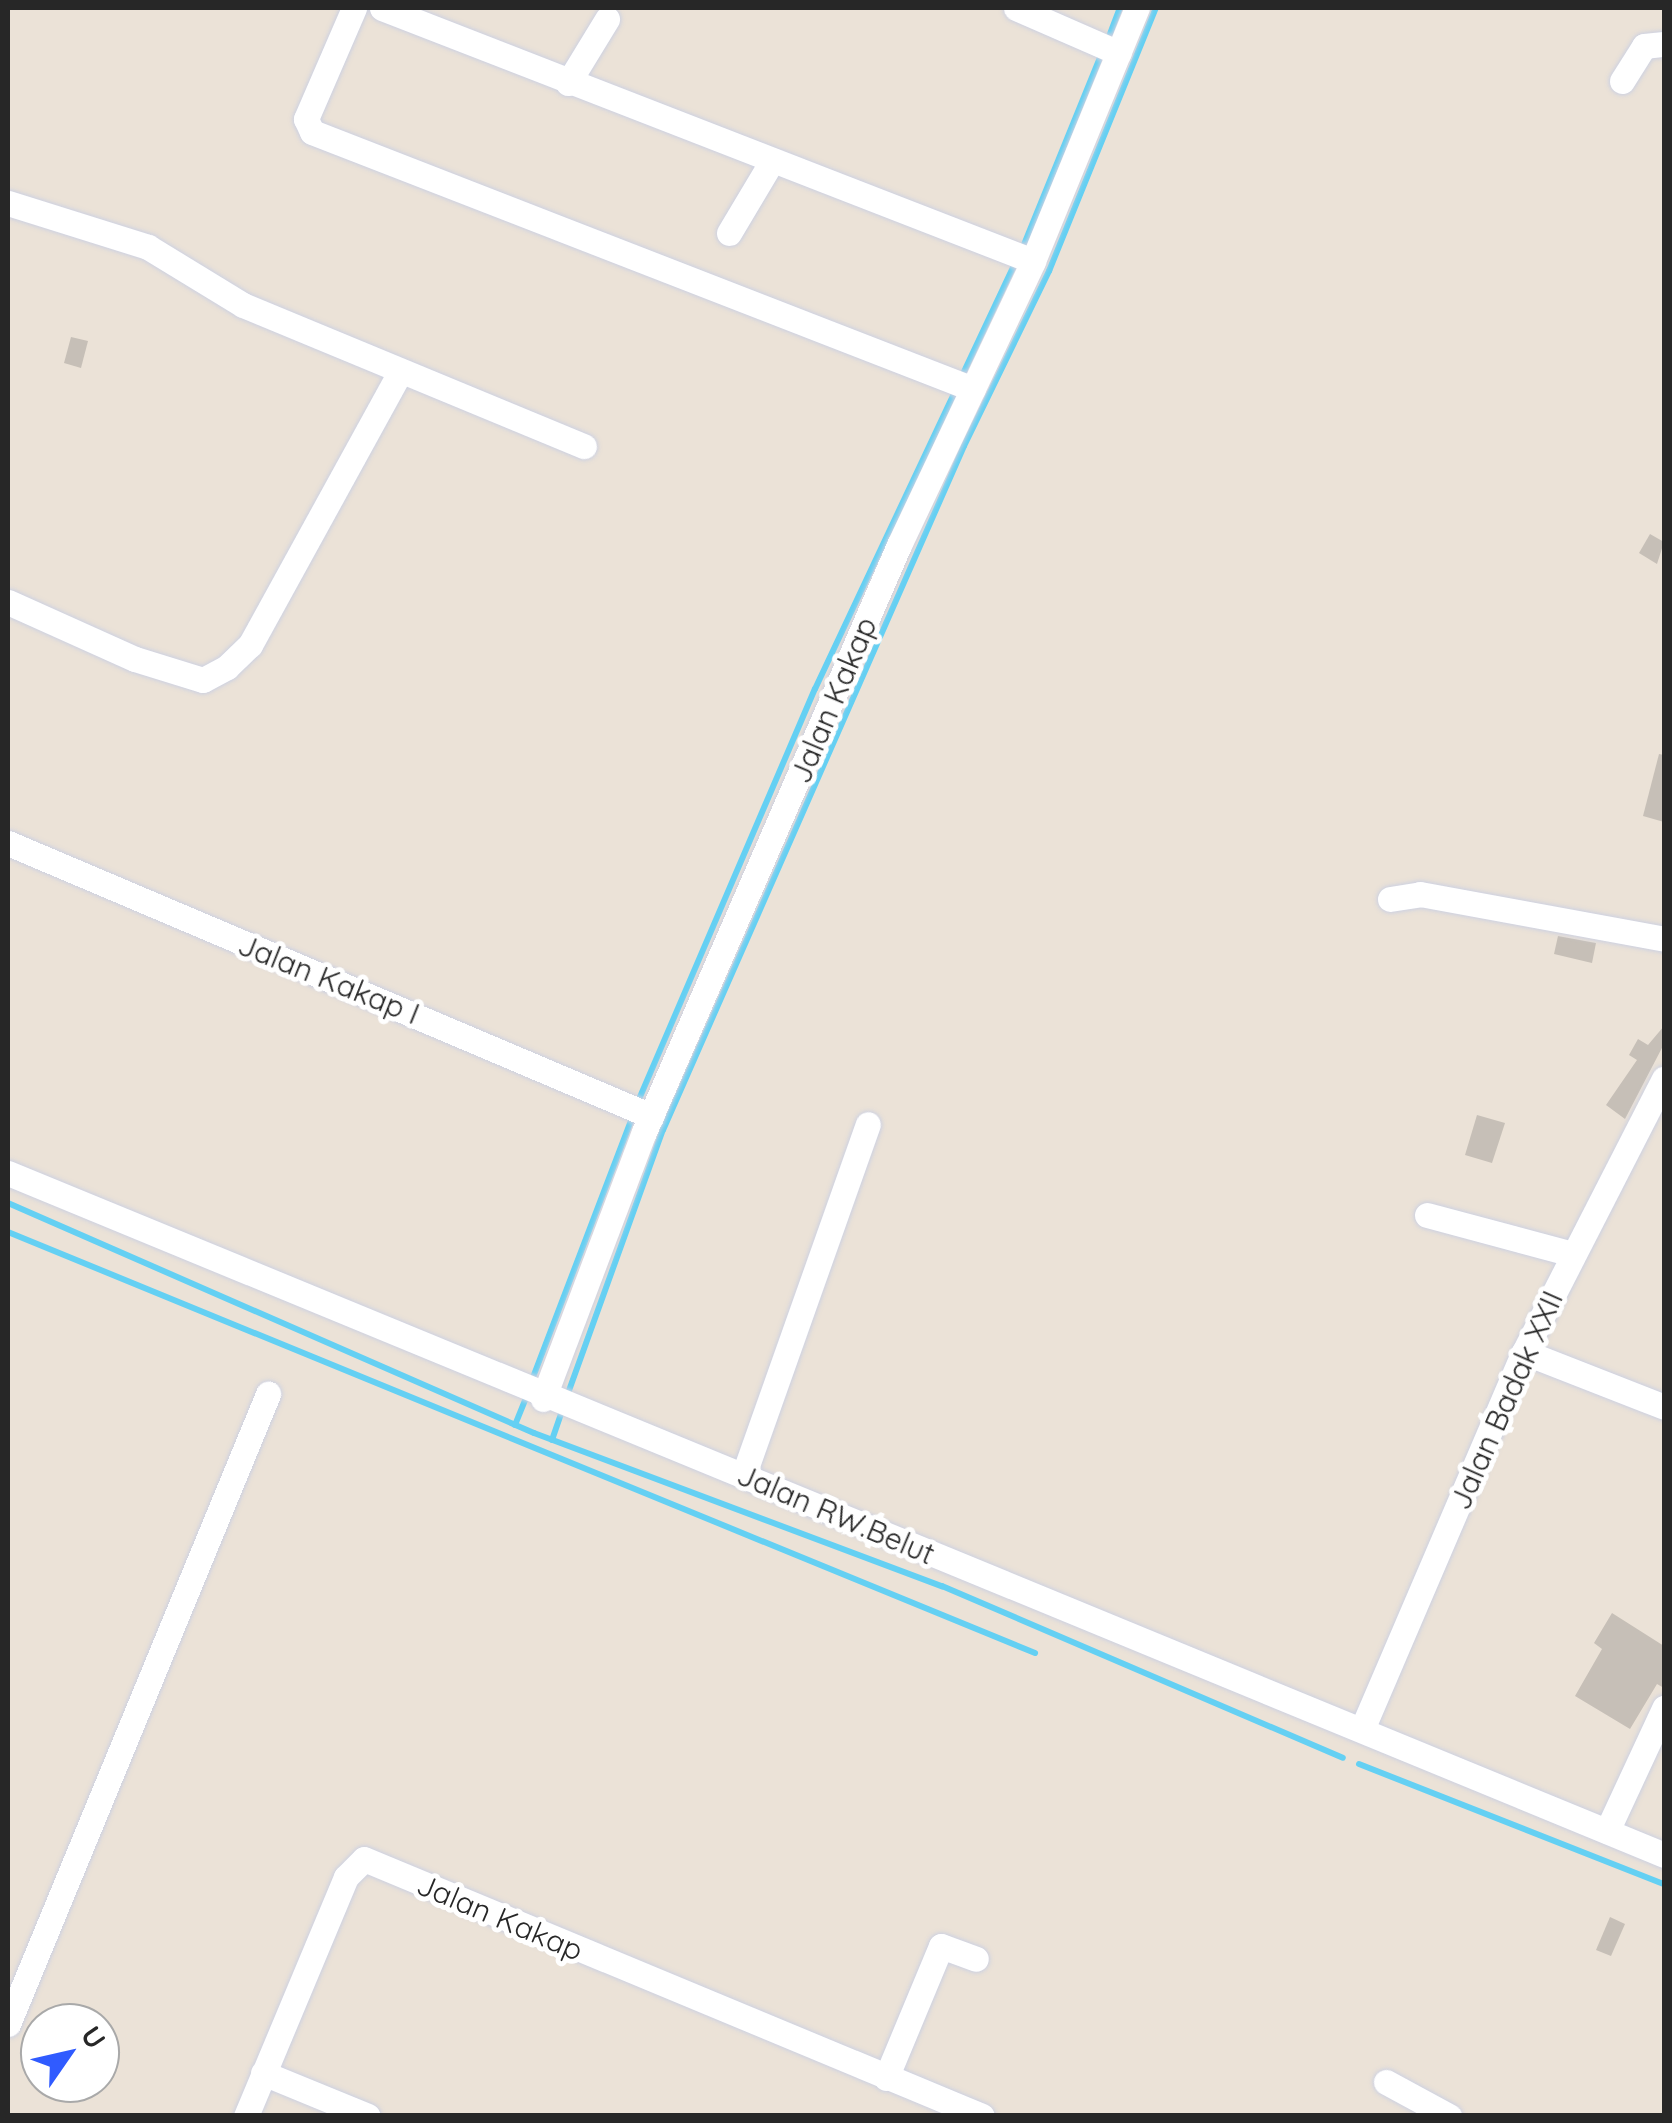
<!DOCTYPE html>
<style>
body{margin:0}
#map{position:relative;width:1672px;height:2123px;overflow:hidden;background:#ebe2d7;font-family:Quicksand,sans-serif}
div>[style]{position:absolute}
.stream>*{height:6px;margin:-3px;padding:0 3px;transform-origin:3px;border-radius:3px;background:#64d0f3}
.building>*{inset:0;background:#c6bfb7}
.roads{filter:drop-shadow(0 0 2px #cdd1e1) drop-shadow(0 0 2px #cdd1e1)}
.minor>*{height:25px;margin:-12.5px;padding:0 12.5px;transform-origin:12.5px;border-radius:12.5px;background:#fff}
span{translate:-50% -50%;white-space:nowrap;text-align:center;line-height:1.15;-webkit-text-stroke:10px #fff;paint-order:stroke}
.street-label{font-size:30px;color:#272727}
.frame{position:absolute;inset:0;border:10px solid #272727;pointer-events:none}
.north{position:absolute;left:20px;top:2003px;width:100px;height:100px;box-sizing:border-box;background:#fff;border:2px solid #a9a9a9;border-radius:50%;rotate:56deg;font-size:28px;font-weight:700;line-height:40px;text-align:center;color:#272727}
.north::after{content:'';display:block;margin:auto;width:35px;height:45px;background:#305bff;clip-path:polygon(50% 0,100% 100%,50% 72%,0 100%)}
</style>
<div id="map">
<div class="stream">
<div style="left:1108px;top:39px;width:33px;rotate:-69deg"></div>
<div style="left:1021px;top:252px;width:218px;rotate:-67.9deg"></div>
<div style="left:961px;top:378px;width:127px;rotate:-64.8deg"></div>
<div style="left:637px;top:1104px;width:452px;rotate:-66.8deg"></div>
<div style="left:815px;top:689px;width:331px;rotate:-64.8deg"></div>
<div style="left:8px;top:1203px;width:574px;rotate:23.62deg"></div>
<div style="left:534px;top:1433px;width:436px;rotate:20.6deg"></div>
<div style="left:942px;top:1586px;width:436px;rotate:23.2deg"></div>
<div style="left:8px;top:1232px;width:1110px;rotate:22.29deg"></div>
<div style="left:532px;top:1380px;width:283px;rotate:-69.1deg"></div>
<div style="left:567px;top:1396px;width:283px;rotate:-70.2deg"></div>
<div style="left:663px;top:1130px;width:747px;rotate:-66.25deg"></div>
<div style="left:964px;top:446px;width:195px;rotate:-64.1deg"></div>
<div style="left:1049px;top:271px;width:284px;rotate:-67.9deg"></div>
<div style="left:515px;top:1425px;width:35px;rotate:-68deg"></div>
<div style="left:552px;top:1440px;width:34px;rotate:-71deg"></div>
<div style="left:1359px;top:1764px;width:328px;rotate:21.5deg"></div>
</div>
<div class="building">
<div style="clip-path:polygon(71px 337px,88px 341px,81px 368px,64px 363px)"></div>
<div style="clip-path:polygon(1650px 534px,1664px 542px,1657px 564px,1639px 553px)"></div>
<div style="clip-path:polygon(1659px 754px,1664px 755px,1664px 822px,1643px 816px)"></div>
<div style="clip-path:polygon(1558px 936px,1596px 943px,1592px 963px,1554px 954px)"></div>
<div style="clip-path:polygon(1664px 1026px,1664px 1044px,1625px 1119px,1606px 1105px,1637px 1060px,1629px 1055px,1638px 1039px,1648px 1045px)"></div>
<div style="clip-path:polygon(1477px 1115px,1505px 1123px,1492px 1163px,1465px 1155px)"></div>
<div style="clip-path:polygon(1612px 1613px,1664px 1646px,1664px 1688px,1657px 1684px,1630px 1729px,1575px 1696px,1602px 1649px,1594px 1643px)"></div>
<div style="clip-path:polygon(1610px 1917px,1625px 1924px,1611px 1956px,1596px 1950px)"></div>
</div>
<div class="roads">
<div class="minor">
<div style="left:354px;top:8px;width:121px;rotate:113.4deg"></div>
<div style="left:306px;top:119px;width:14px;rotate:65deg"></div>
<div style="left:312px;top:132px;width:709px;rotate:21.25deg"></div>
<div style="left:382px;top:8px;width:698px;rotate:21.24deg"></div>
<div style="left:1016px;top:8px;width:112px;rotate:23.6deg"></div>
<div style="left:1622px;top:81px;width:41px;rotate:-57.8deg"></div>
<div style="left:1644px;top:46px;width:20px;rotate:-6deg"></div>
<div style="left:568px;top:83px;width:75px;rotate:-58.6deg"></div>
<div style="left:8px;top:203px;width:147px;rotate:17.4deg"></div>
<div style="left:148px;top:247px;width:111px;rotate:31.4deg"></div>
<div style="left:243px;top:305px;width:369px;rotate:22.5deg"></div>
<div style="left:729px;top:233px;width:84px;rotate:-59.2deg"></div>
<div style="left:8px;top:602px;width:139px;rotate:24.2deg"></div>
<div style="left:135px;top:659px;width:71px;rotate:17.2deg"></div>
<div style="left:203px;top:680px;width:27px;rotate:-28deg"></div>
<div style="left:227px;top:667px;width:32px;rotate:-44deg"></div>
<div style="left:250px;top:645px;width:309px;rotate:-61.2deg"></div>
<div style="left:8px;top:843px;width:699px;rotate:23deg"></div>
<div style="left:1390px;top:899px;width:30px;rotate:-9deg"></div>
<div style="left:1420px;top:894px;width:248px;rotate:10.4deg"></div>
<div style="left:8px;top:1173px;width:1791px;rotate:22.38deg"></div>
<div style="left:1427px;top:1215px;width:151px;rotate:15deg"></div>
<div style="left:1524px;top:1352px;width:150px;rotate:21.4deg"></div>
<div style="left:543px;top:1399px;width:285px;rotate:-69.3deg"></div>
<div style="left:644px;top:1132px;width:640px;rotate:-66.52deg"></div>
<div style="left:899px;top:545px;width:314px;rotate:-64.7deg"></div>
<div style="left:1033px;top:261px;width:274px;rotate:-67.7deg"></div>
<div style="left:744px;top:1474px;width:371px;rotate:-70.5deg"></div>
<div style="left:1363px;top:1727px;width:408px;rotate:-66.8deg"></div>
<div style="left:1524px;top:1352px;width:307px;rotate:-62.9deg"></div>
<div style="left:1607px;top:1831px;width:136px;rotate:-65.1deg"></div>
<div style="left:8px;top:2024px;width:682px;rotate:-67.57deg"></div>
<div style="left:263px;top:2073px;width:113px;rotate:22.3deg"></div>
<div style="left:886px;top:2078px;width:143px;rotate:-67.4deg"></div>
<div style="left:941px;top:1946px;width:37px;rotate:20deg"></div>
<div style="left:1386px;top:2082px;width:72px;rotate:28.4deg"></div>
<div style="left:246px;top:2116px;width:259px;rotate:-67.3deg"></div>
<div style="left:346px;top:1877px;width:25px;rotate:-45deg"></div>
<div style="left:364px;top:1859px;width:669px;rotate:22.58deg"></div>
</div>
</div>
<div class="street-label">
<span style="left:833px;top:700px;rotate:-67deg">Jalan Kakap</span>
<span style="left:329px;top:979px;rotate:22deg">Jalan Kakap I</span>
<span style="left:1506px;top:1400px;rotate:-66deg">Jalan Badak XXII</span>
<span style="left:836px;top:1514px;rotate:23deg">Jalan RW.Belut</span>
<span style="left:500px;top:1917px;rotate:23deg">Jalan Kakap</span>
</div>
<div class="frame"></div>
<div class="north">U</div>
</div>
